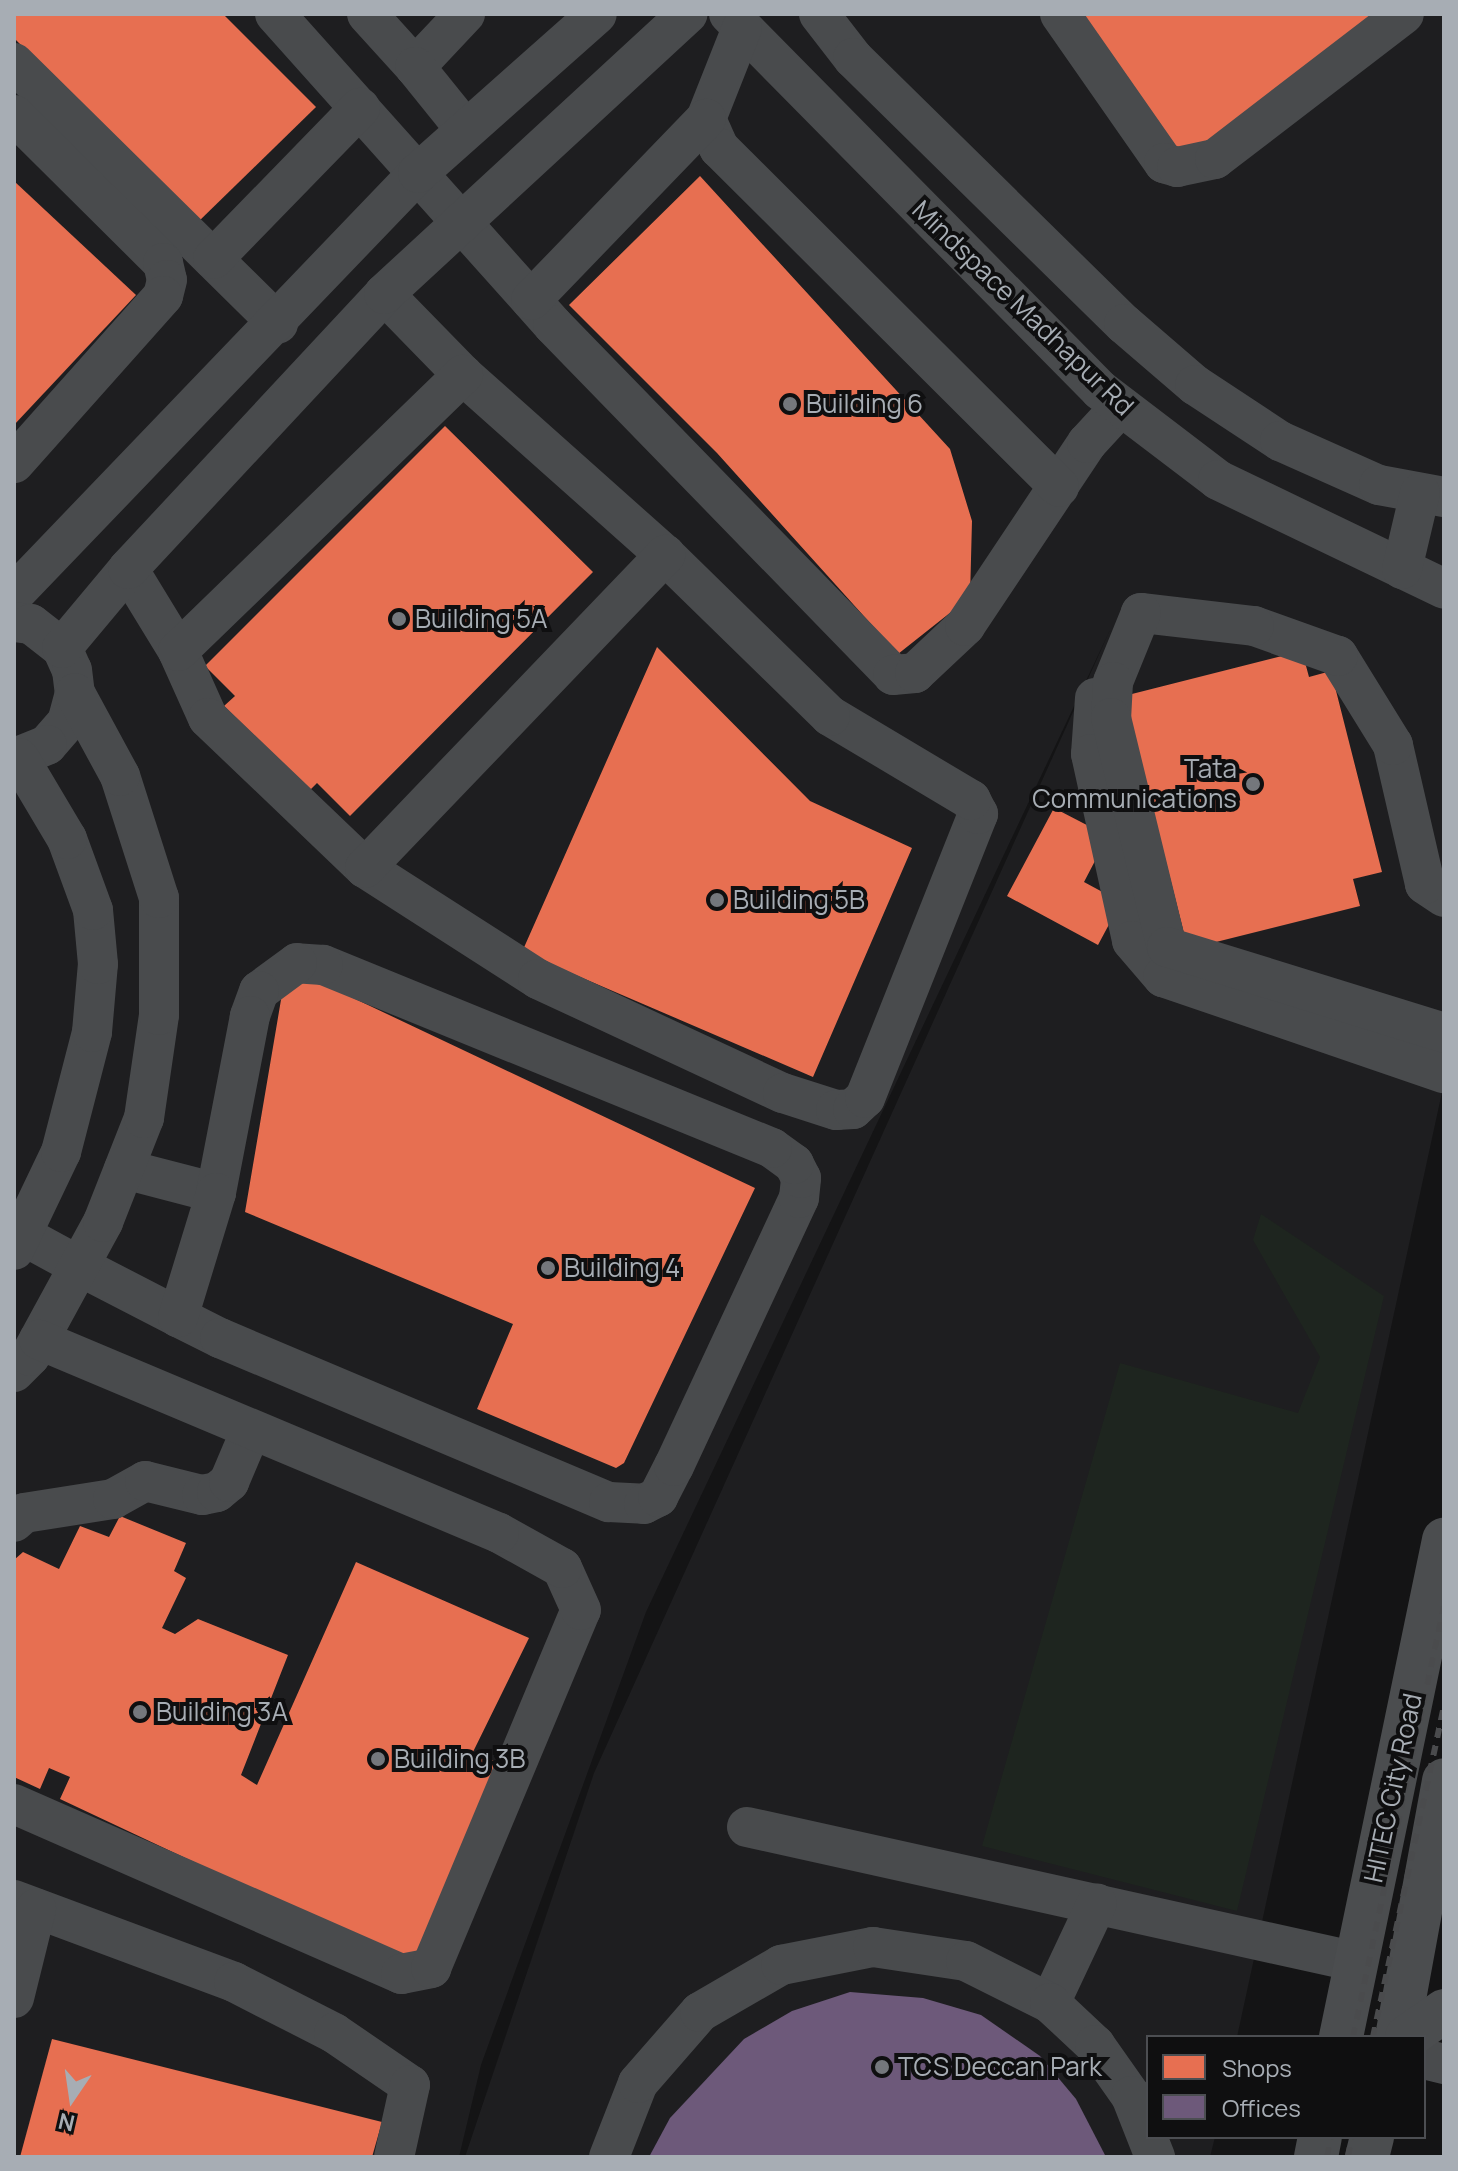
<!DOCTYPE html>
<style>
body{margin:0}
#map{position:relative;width:1458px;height:2171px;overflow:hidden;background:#141415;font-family:Manrope,sans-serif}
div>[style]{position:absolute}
.built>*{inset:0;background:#1e1e20}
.green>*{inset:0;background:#1e251f}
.shops>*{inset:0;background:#e76f51}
.offices>*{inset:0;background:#6d597a}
.minor>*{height:40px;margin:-20px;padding:0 20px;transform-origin:20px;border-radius:20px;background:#494b4d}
.major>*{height:44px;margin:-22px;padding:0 22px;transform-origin:22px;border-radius:22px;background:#4b4d4f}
.rail>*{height:6px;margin-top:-3px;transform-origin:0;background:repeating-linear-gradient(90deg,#4a4b4d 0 10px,transparent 0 18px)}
.dots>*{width:22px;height:22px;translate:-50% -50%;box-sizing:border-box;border:4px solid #0f0f10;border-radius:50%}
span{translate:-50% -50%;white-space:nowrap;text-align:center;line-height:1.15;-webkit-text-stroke:8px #0f0f10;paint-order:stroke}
.street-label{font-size:26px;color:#a7adb4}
.poi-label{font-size:26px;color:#a7adb4}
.left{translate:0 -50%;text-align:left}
.right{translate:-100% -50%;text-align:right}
.frame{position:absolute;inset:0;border:16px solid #a7adb4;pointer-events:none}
.legend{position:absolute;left:1146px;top:2035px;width:280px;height:104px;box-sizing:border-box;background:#0f0f10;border:2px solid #4c4e52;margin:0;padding:10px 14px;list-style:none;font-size:24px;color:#a7adb4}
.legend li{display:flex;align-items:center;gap:16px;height:40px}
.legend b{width:40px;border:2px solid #4c4e52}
.north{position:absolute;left:32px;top:2059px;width:80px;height:80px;-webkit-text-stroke:6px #0f0f10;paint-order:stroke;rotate:193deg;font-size:22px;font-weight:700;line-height:32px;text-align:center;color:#a7adb4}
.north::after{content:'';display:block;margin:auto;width:28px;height:36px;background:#a7adb4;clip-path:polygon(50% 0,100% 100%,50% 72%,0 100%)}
</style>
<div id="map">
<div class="built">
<div style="clip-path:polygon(14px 14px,1444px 14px,1444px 1083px,1237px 2037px,1148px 2037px,1148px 2137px,1215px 2137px,1210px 2157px,465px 2157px,594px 1773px,1110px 630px,646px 1612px,481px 2065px,459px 2157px,14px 2157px)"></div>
</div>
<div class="green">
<div style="clip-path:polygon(1261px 1214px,1384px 1296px,1237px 1911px,982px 1846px,1120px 1363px,1298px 1413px,1320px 1357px,1253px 1240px)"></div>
</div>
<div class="shops">
<div style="clip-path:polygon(14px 14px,223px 14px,316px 107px,197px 223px,14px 38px)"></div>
<div style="clip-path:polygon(1079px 14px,1374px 14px,1186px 160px)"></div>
<div style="clip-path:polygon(700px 176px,950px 449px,972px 521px,970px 597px,898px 654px,717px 453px,569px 305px)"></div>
<div style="clip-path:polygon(14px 181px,136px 295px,14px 425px)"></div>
<div style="clip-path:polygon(445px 426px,593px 572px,350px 816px,317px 783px,310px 790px,224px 706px,235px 696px,205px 666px)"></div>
<div style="clip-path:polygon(657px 647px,810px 801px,912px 848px,813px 1077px,522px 952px)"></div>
<div style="clip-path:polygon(1302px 651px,1309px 677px,1331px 671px,1382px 872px,1353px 879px,1360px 906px,1188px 949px,1124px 696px)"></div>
<div style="clip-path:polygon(1054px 808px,1108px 836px,1084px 882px,1121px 902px,1098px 945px,1007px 896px)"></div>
<div style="clip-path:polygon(313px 979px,755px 1188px,624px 1463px,616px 1468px,477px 1409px,513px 1324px,245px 1212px,283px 988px)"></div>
<div style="clip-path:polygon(120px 1516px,186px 1543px,174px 1571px,186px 1578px,162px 1628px,175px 1634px,198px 1619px,288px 1655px,241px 1775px,257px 1785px,356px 1562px,529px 1638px,472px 1754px,503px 1764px,413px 1965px,60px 1799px,70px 1777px,49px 1768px,40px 1789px,14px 1777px,14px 1560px,23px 1552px,59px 1569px,80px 1526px,109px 1537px)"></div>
<div style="clip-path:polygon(52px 2039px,382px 2122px,372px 2157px,20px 2157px)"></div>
</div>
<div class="offices">
<div style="clip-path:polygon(850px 1992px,923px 1998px,981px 2015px,1040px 2056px,1076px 2099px,1106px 2157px,649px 2157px,670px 2118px,744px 2039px,792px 2011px)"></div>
</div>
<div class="minor">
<div style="left:275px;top:14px;width:417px;rotate:48.2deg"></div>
<div style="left:553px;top:325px;width:488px;rotate:45.8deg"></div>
<div style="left:893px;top:675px;width:22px;rotate:-5deg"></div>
<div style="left:915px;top:673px;width:69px;rotate:-43.2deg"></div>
<div style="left:965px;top:626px;width:220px;rotate:-56.3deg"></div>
<div style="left:1087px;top:443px;width:50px;rotate:-47.4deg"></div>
<div style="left:367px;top:14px;width:72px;rotate:47.8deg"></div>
<div style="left:415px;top:67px;width:73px;rotate:-46.7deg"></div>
<div style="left:729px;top:14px;width:528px;rotate:45.38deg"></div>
<div style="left:1100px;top:390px;width:148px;rotate:37.3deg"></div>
<div style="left:1218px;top:480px;width:251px;rotate:25.7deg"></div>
<div style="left:819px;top:14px;width:56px;rotate:52.3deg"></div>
<div style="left:853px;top:58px;width:380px;rotate:44.5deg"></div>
<div style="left:1124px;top:324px;width:94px;rotate:40.7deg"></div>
<div style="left:1195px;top:385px;width:102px;rotate:33.4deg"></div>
<div style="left:1280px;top:441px;width:108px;rotate:24deg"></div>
<div style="left:1379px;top:485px;width:66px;rotate:10.5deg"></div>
<div style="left:1060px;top:14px;width:182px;rotate:55.1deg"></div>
<div style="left:1164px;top:163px;width:14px;rotate:17deg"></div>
<div style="left:1177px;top:167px;width:39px;rotate:-12deg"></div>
<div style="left:1215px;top:159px;width:238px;rotate:-37.5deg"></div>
<div style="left:742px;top:28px;width:98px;rotate:111.6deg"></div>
<div style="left:706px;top:119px;width:32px;rotate:66deg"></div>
<div style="left:719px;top:148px;width:480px;rotate:44.9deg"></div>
<div style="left:14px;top:63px;width:371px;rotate:44.6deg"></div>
<div style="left:415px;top:67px;width:80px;rotate:51.1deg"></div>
<div style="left:14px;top:115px;width:210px;rotate:44.8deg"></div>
<div style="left:163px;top:263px;width:17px;rotate:77deg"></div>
<div style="left:167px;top:280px;width:16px;rotate:104deg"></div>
<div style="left:163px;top:296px;width:224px;rotate:131.7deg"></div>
<div style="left:213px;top:259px;width:211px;rotate:-45.8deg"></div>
<div style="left:531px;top:300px;width:252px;rotate:-46deg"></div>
<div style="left:128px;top:569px;width:96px;rotate:58.6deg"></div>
<div style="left:178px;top:651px;width:73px;rotate:65.9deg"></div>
<div style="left:208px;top:718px;width:217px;rotate:43.7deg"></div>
<div style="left:365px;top:868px;width:206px;rotate:32.7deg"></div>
<div style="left:538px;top:979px;width:270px;rotate:25deg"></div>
<div style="left:783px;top:1093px;width:56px;rotate:17.8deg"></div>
<div style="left:836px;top:1110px;width:17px;rotate:-3deg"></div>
<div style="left:853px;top:1109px;width:16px;rotate:-43deg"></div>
<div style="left:865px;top:1098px;width:306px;rotate:-68.3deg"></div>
<div style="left:978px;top:814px;width:16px;rotate:-117deg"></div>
<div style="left:971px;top:800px;width:164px;rotate:-149.2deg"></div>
<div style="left:830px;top:716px;width:231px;rotate:-135.7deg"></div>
<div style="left:665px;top:555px;width:271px;rotate:-138.3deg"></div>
<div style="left:463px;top:375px;width:113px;rotate:-134.3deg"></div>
<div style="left:1402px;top:569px;width:78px;rotate:-76.7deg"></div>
<div style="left:14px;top:594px;width:583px;rotate:-46.18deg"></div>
<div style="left:418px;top:173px;width:239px;rotate:-41.6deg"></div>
<div style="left:14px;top:622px;width:17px;rotate:7deg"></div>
<div style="left:31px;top:624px;width:39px;rotate:38deg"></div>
<div style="left:62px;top:648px;width:24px;rotate:66deg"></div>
<div style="left:72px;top:670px;width:23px;rotate:83deg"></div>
<div style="left:75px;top:693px;width:30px;rotate:105deg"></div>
<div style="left:67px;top:722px;width:30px;rotate:131deg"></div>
<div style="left:47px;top:745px;width:35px;rotate:158deg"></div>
<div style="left:62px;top:648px;width:103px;rotate:-50.1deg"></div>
<div style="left:128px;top:569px;width:376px;rotate:-47deg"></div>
<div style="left:384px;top:294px;width:413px;rotate:-42.7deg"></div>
<div style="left:178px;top:651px;width:397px;rotate:-44.1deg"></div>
<div style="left:1095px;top:698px;width:56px;rotate:94.1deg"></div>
<div style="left:1091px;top:754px;width:191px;rotate:77.6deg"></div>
<div style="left:1132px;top:941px;width:48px;rotate:49.3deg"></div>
<div style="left:1163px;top:977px;width:297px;rotate:18.9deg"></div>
<div style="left:365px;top:868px;width:434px;rotate:-46.2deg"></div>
<div style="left:1444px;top:897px;width:23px;rotate:-146deg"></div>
<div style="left:1425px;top:884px;width:143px;rotate:-103deg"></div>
<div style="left:1393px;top:745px;width:105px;rotate:-121.7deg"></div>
<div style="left:1338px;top:656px;width:89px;rotate:-160.3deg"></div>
<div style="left:1254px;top:626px;width:114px;rotate:-173.4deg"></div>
<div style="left:1141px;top:613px;width:74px;rotate:112.1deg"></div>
<div style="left:1113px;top:682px;width:36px;rotate:93deg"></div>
<div style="left:1111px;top:718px;width:236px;rotate:76.3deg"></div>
<div style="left:1167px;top:947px;width:290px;rotate:17.2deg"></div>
<div style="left:124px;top:1169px;width:95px;rotate:14.6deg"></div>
<div style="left:22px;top:1235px;width:67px;rotate:28.5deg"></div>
<div style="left:81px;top:1267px;width:109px;rotate:27.3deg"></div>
<div style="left:178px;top:1317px;width:47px;rotate:26.6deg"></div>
<div style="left:220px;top:1338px;width:422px;rotate:22.9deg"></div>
<div style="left:609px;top:1502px;width:35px;rotate:3deg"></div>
<div style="left:644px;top:1504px;width:16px;rotate:-27deg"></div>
<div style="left:658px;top:1497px;width:35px;rotate:-63deg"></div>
<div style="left:674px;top:1466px;width:296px;rotate:-65deg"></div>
<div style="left:799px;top:1198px;width:20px;rotate:-84deg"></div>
<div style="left:801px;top:1178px;width:16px;rotate:-117deg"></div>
<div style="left:794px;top:1164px;width:27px;rotate:-144deg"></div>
<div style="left:772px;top:1148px;width:485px;rotate:-157.8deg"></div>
<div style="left:323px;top:965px;width:26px;rotate:-176deg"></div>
<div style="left:297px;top:963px;width:47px;rotate:143.6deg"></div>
<div style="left:259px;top:991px;width:27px;rotate:110deg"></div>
<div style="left:250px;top:1016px;width:180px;rotate:100.9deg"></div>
<div style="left:216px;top:1193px;width:130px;rotate:107deg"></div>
<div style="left:14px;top:1250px;width:109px;rotate:-64.4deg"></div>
<div style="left:61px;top:1152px;width:124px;rotate:-75.5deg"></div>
<div style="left:92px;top:1032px;width:68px;rotate:-85deg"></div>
<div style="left:98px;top:964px;width:54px;rotate:-95.3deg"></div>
<div style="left:93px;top:910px;width:76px;rotate:-110.1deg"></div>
<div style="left:67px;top:839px;width:94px;rotate:-120.7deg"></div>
<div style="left:14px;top:1372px;width:23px;rotate:-45deg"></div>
<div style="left:30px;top:1356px;width:153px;rotate:-61.4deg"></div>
<div style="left:103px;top:1222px;width:112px;rotate:-68.5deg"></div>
<div style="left:144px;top:1118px;width:104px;rotate:-81.7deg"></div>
<div style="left:159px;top:1015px;width:117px;rotate:-90deg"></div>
<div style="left:159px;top:898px;width:128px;rotate:-107.7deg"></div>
<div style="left:120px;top:776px;width:94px;rotate:-118.5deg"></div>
<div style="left:14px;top:1522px;width:13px;rotate:-42deg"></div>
<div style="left:24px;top:1513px;width:90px;rotate:-8.9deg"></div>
<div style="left:113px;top:1499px;width:37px;rotate:-29deg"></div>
<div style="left:145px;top:1481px;width:59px;rotate:13.8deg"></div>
<div style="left:202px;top:1495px;width:15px;rotate:-11deg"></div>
<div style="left:217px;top:1492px;width:16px;rotate:-40deg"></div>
<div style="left:229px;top:1482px;width:56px;rotate:-67.1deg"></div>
<div style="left:14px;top:1804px;width:423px;rotate:23.7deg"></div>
<div style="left:401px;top:1974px;width:31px;rotate:-11deg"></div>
<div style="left:431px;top:1968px;width:388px;rotate:-67.3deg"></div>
<div style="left:581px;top:1610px;width:46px;rotate:-114.3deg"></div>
<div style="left:562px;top:1568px;width:72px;rotate:-150.9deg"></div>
<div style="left:499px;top:1533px;width:499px;rotate:-157.2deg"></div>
<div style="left:747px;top:1827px;width:625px;rotate:12.48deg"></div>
<div style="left:14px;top:1900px;width:235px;rotate:20.4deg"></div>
<div style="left:234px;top:1982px;width:112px;rotate:27deg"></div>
<div style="left:334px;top:2033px;width:92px;rotate:34.4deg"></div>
<div style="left:410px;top:2085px;width:74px;rotate:102.5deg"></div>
<div style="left:14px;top:1998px;width:92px;rotate:-76.1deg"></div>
<div style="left:1050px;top:2003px;width:110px;rotate:-64.8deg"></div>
<div style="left:1424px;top:2059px;width:21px;rotate:14deg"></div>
<div style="left:609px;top:2157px;width:79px;rotate:-68.6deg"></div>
<div style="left:638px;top:2083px;width:94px;rotate:-48.9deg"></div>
<div style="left:700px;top:2012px;width:94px;rotate:-30.1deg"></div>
<div style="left:781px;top:1965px;width:94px;rotate:-11.1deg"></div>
<div style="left:873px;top:1947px;width:94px;rotate:8.6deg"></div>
<div style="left:966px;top:1961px;width:94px;rotate:26.6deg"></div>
<div style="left:1050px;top:2003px;width:62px;rotate:43deg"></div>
<div style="left:1095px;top:2045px;width:62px;rotate:54.8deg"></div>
<div style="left:1131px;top:2096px;width:66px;rotate:68.5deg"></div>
</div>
<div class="major">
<div style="left:1341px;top:2037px;width:508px;rotate:-78.29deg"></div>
<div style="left:1397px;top:2037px;width:261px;rotate:-79.6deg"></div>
<div style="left:1407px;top:2037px;width:45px;rotate:-35.1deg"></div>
<div style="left:1316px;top:2157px;width:20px;rotate:-79deg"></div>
<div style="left:1367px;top:2157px;width:21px;rotate:-76deg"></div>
</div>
<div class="rail">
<div style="left:1353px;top:2037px;width:440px;rotate:-78.1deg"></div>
<div style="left:1373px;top:2037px;width:340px;rotate:-77.9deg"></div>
<div style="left:1327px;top:2157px;width:20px;rotate:-79deg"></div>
<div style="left:1348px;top:2157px;width:20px;rotate:-79deg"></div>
</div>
<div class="dots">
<div style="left:790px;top:404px;background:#74777c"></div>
<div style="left:399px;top:619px;background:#74777c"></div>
<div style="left:1253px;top:784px;background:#74777c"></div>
<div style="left:717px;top:900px;background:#74777c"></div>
<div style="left:548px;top:1268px;background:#74777c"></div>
<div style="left:140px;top:1712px;background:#74777c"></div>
<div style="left:378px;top:1759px;background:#74777c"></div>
<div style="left:882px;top:2067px;background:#74777c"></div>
</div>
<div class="street-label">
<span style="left:1023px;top:308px;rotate:44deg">Mindspace Madhapur Rd</span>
<span style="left:1393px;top:1788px;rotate:-78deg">HITEC City Road</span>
</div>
<div class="poi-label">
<span class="left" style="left:806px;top:404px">Building 6</span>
<span class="left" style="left:415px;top:619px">Building 5A</span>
<span class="right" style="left:1237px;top:784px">Tata<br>Communications</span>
<span class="left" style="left:733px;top:900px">Building 5B</span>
<span class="left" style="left:564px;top:1268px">Building 4</span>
<span class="left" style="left:156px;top:1712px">Building 3A</span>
<span class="left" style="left:394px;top:1759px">Building 3B</span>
<span class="left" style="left:898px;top:2067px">TCS Deccan Park</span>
</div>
<div class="frame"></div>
<ul class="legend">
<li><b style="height:22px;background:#e76f51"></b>Shops</li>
<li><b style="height:22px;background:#6d597a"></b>Offices</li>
</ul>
<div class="north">N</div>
</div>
